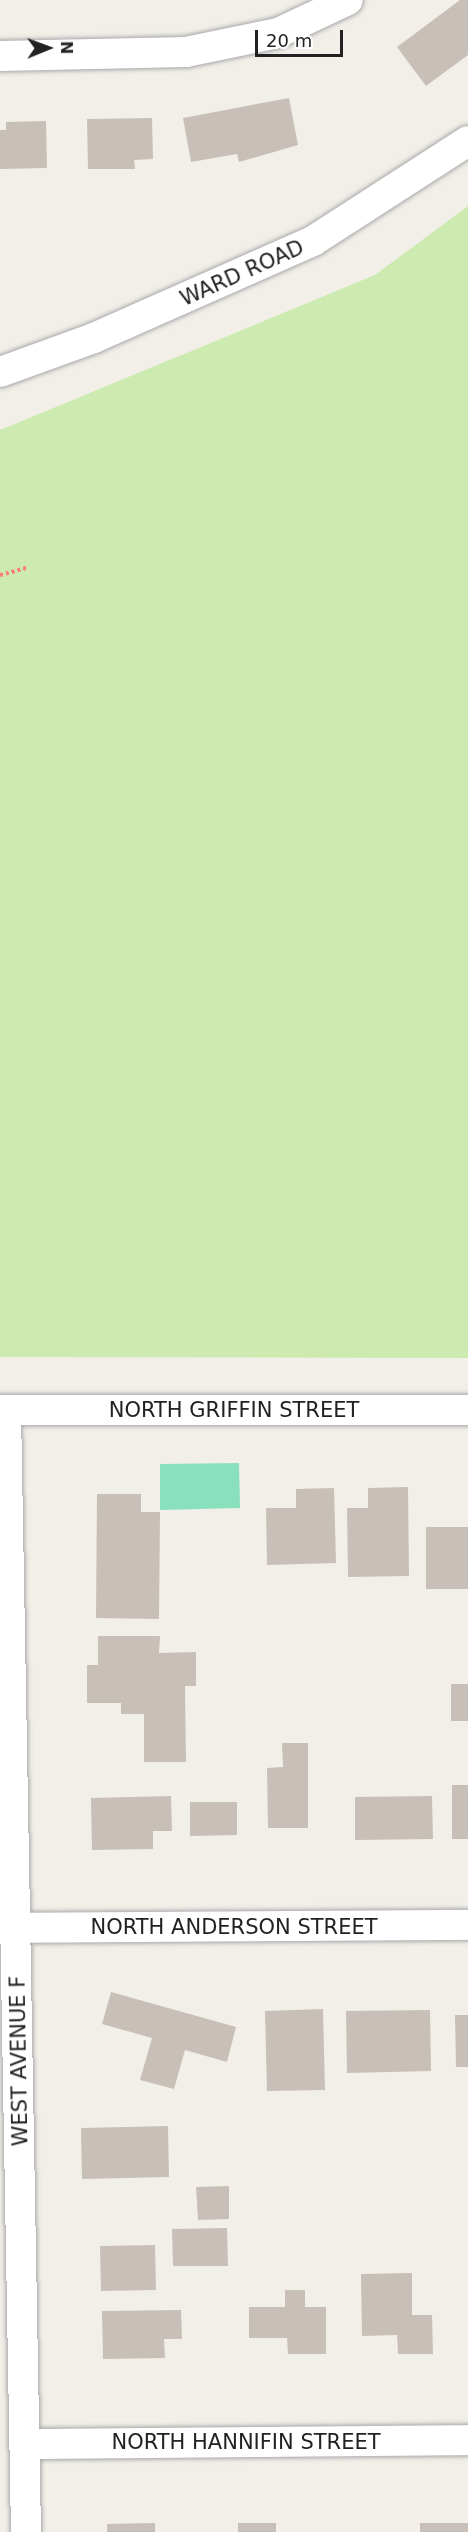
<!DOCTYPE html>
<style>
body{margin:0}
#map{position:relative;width:468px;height:2532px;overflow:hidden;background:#f2efe9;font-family:"DejaVu Sans",sans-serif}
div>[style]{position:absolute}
.grass>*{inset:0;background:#cdebb0}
.pitch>*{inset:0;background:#88e0be}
.building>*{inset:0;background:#c7bfb8}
.path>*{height:4px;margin-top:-2px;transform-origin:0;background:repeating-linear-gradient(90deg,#fa8072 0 3px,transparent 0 6px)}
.roads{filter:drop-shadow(0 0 2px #a9a9a9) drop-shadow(0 0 2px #a9a9a9)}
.street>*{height:30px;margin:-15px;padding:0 15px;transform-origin:15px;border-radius:15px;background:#fff}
span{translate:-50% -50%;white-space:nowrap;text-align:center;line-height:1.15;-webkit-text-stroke:5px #fff;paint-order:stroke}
.street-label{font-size:21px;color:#222}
.north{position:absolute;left:18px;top:18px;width:60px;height:60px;-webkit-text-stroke:4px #fff;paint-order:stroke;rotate:89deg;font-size:16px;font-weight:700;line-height:24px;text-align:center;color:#222}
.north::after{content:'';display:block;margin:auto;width:21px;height:27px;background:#222;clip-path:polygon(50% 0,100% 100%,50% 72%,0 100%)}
.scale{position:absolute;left:255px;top:30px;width:88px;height:27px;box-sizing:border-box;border:3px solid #222;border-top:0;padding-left:8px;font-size:18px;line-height:21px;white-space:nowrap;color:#222;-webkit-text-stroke:4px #fff;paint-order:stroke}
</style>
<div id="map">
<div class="grass">
<div style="clip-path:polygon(468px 206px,468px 1358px,0 1357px,0 430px,375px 275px)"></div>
</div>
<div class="pitch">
<div style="clip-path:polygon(239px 1463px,240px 1508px,160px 1510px,160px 1464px)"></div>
</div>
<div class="building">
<div style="clip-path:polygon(460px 0,468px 0,468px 55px,426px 86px,397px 47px)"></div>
<div style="clip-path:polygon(289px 98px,298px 145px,239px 162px,237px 154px,191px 162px,183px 118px)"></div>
<div style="clip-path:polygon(152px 118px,153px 159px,134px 160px,135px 169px,88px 169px,87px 119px)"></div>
<div style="clip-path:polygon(46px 121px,47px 168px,0 169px,0 130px,6px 130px,6px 122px)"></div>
<div style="clip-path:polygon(408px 1487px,409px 1576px,348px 1577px,347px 1508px,368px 1508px,368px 1488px)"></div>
<div style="clip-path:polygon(334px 1488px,336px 1563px,267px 1565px,266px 1508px,296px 1508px,296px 1489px)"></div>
<div style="clip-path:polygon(97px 1494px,141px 1494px,141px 1512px,160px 1512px,159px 1619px,96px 1618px)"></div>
<div style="clip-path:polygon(426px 1527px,468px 1527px,468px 1589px,426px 1589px)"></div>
<div style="clip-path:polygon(98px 1636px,160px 1636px,159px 1653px,196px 1652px,196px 1686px,185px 1686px,186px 1762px,144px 1762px,144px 1714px,121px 1714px,121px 1703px,87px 1703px,87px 1665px,98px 1665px)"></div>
<div style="clip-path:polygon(451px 1684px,468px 1684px,468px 1721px,451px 1721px)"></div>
<div style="clip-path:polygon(282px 1743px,308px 1743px,308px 1828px,268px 1828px,267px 1768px,283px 1767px)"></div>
<div style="clip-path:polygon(452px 1785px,468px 1785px,468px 1839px,452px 1839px)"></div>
<div style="clip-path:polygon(171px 1796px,172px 1831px,153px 1831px,153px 1849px,92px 1850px,91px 1798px)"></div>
<div style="clip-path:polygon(432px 1796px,433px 1839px,355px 1840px,355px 1797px)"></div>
<div style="clip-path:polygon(190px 1802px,237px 1802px,237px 1835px,190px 1836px)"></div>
<div style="clip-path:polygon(111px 1992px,236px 2027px,227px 2062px,185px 2050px,174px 2089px,140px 2080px,152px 2038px,102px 2024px)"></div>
<div style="clip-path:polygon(323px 2009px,325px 2090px,267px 2091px,265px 2011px)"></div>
<div style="clip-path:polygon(430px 2010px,431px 2071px,347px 2073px,346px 2011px)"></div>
<div style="clip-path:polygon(455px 2015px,468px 2015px,468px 2067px,456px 2067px)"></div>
<div style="clip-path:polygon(168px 2126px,169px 2177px,82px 2179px,81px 2128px)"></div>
<div style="clip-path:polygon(229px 2186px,229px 2219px,198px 2220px,196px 2187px)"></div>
<div style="clip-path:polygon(227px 2228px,228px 2266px,173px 2266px,172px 2229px)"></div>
<div style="clip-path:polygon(155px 2245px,156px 2290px,101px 2291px,100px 2246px)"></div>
<div style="clip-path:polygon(412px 2273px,412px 2315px,432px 2315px,433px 2354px,398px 2354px,397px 2335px,362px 2336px,361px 2274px)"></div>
<div style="clip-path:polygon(285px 2290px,305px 2290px,305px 2307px,326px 2307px,326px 2354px,288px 2354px,287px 2338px,249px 2338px,249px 2307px,285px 2307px)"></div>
<div style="clip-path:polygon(181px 2310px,182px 2339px,164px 2339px,165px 2358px,103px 2359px,102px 2311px)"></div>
<div style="clip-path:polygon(155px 2523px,155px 2532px,107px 2532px,107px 2524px)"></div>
<div style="clip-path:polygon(238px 2523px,276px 2523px,276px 2532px,238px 2532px)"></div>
<div style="clip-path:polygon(420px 2523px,468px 2523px,468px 2532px,420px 2532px)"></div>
</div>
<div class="path">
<div style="left:0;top:575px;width:28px;rotate:-15deg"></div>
</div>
<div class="roads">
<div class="street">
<div style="left:0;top:56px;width:186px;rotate:-1.2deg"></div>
<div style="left:186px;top:52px;width:94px;rotate:-11.7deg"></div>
<div style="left:278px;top:33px;width:77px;rotate:-25.2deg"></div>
<div style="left:0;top:372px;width:100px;rotate:-19.9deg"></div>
<div style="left:94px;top:338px;width:240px;rotate:-23.9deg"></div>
<div style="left:313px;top:241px;width:184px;rotate:-32.8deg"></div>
<div style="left:0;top:1410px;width:468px"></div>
<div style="left:6px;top:1410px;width:1122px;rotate:88.98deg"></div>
<div style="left:0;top:1928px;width:468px;rotate:-0.4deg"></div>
<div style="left:25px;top:2444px;width:443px;rotate:-0.5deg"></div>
</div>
</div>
<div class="street-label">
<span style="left:242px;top:273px;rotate:-24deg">WARD ROAD</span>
<span style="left:234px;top:1410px">NORTH GRIFFIN STREET</span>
<span style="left:234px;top:1927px">NORTH ANDERSON STREET</span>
<span style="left:19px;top:2061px;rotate:-91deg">WEST AVENUE F</span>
<span style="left:246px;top:2442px">NORTH HANNIFIN STREET</span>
</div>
<div class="north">N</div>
<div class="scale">20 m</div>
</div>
